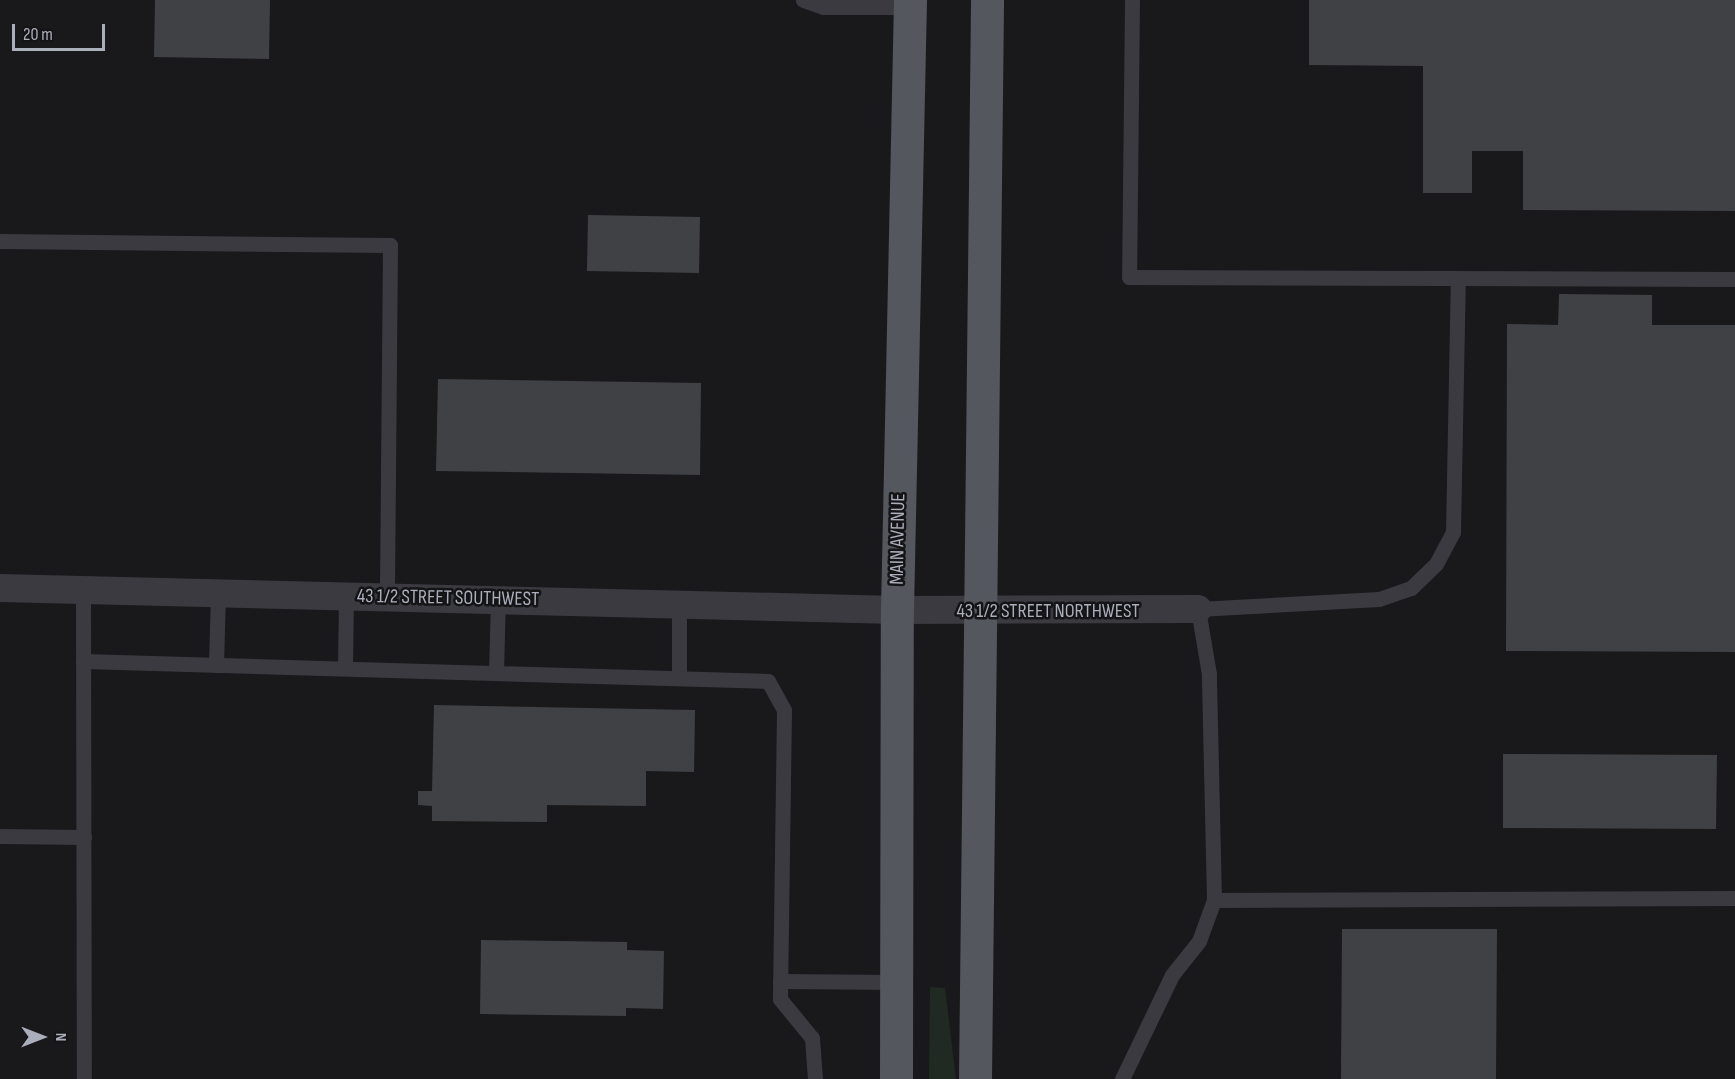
<!DOCTYPE html>
<style>
body{margin:0}
#map{position:relative;width:1735px;height:1079px;overflow:hidden;background:#19191b;font-family:"Sofia Sans Condensed",sans-serif}
div>[style]{position:absolute}
.green>*{inset:0;background:#202a22}
.building>*{inset:0;background:#404145}
.service>*{height:15px;margin:-7.5px;padding:0 7.5px;transform-origin:7.5px;border-radius:7.5px;background:#3a3a40}
.minor>*{height:28px;margin:-14px;padding:0 14px;transform-origin:14px;border-radius:14px;background:#3a3a40}
.primary>*{height:33px;margin:-16.5px;padding:0 16.5px;transform-origin:16.5px;border-radius:16.5px;background:#55575f}
span{translate:-50% -50%;white-space:nowrap;text-align:center;line-height:1.15;-webkit-text-stroke:5px #141416;paint-order:stroke}
.street-label{font-size:20px;color:#abaebb}
.north{position:absolute;left:12px;top:1007px;width:60px;height:60px;-webkit-text-stroke:4px #141416;paint-order:stroke;rotate:90deg;font-size:16px;font-weight:700;line-height:24px;text-align:center;color:#abaebb}
.north::after{content:'';display:block;margin:auto;width:21px;height:27px;background:#abaebb;clip-path:polygon(50% 0,100% 100%,50% 72%,0 100%)}
.scale{position:absolute;left:12px;top:24px;width:93px;height:27px;box-sizing:border-box;border:3px solid #abaebb;border-top:0;padding-left:8px;font-size:18px;line-height:21px;white-space:nowrap;color:#abaebb;-webkit-text-stroke:4px #141416;paint-order:stroke}
</style>
<div id="map">
<div class="green">
<div style="clip-path:polygon(930px 987px,945px 988px,956px 1079px,929px 1079px)"></div>
</div>
<div class="building">
<div style="clip-path:polygon(155px 0,270px 0,269px 59px,154px 57px)"></div>
<div style="clip-path:polygon(1309px 0,1735px 0,1735px 211px,1523px 210px,1523px 151px,1472px 151px,1472px 193px,1423px 193px,1423px 66px,1309px 65px)"></div>
<div style="clip-path:polygon(588px 215px,700px 217px,699px 273px,587px 271px)"></div>
<div style="clip-path:polygon(1559px 294px,1652px 295px,1652px 325px,1735px 325px,1735px 652px,1506px 651px,1507px 324px,1558px 325px)"></div>
<div style="clip-path:polygon(438px 379px,701px 383px,700px 475px,436px 471px)"></div>
<div style="clip-path:polygon(434px 705px,695px 710px,694px 772px,646px 771px,646px 806px,547px 805px,547px 822px,432px 821px,432px 806px,418px 805px,418px 791px,432px 791px)"></div>
<div style="clip-path:polygon(1503px 754px,1717px 755px,1716px 829px,1503px 828px)"></div>
<div style="clip-path:polygon(1342px 929px,1497px 929px,1496px 1079px,1341px 1079px)"></div>
<div style="clip-path:polygon(481px 940px,627px 942px,627px 950px,664px 951px,663px 1009px,626px 1008px,626px 1016px,480px 1014px)"></div>
</div>
<div class="service">
<div style="left:803px;top:0;width:21px;rotate:19deg"></div>
<div style="left:823px;top:7px;width:87px"></div>
<div style="left:1132px;top:0;width:277px;rotate:90.6deg"></div>
<div style="left:1129px;top:277px;width:606px;rotate:0.19deg"></div>
<div style="left:0;top:241px;width:390px;rotate:0.6deg"></div>
<div style="left:390px;top:245px;width:351px;rotate:90.5deg"></div>
<div style="left:83px;top:592px;width:487px;rotate:89.9deg"></div>
<div style="left:679px;top:603px;width:75px;rotate:90deg"></div>
<div style="left:83px;top:661px;width:685px;rotate:1.67deg"></div>
<div style="left:768px;top:681px;width:33px;rotate:61deg"></div>
<div style="left:784px;top:710px;width:289px;rotate:90.8deg"></div>
<div style="left:780px;top:999px;width:50px;rotate:50.6deg"></div>
<div style="left:812px;top:1038px;width:41px;rotate:85.8deg"></div>
<div style="left:216px;top:665px;width:71px;rotate:-88.4deg"></div>
<div style="left:345px;top:668px;width:73px;rotate:-89.2deg"></div>
<div style="left:496px;top:673px;width:74px;rotate:-88.5deg"></div>
<div style="left:0;top:836px;width:84px;rotate:0.7deg"></div>
<div style="left:1214px;top:900px;width:521px;rotate:-0.22deg"></div>
<div style="left:780px;top:981px;width:116px;rotate:0.5deg"></div>
<div style="left:1122px;top:1079px;width:115px;rotate:-64.3deg"></div>
<div style="left:1172px;top:975px;width:43px;rotate:-51.5deg"></div>
<div style="left:1199px;top:941px;width:44px;rotate:-69.9deg"></div>
<div style="left:1214px;top:900px;width:226px;rotate:-91.3deg"></div>
<div style="left:1209px;top:674px;width:66px;rotate:-99.6deg"></div>
<div style="left:1198px;top:609px;width:181px;rotate:-3.2deg"></div>
<div style="left:1379px;top:599px;width:34px;rotate:-19deg"></div>
<div style="left:1411px;top:588px;width:35px;rotate:-44deg"></div>
<div style="left:1436px;top:564px;width:36px;rotate:-62deg"></div>
<div style="left:1453px;top:532px;width:254px;rotate:-88.9deg"></div>
</div>
<div class="minor">
<div style="left:0;top:588px;width:897px;rotate:1.4deg"></div>
<div style="left:897px;top:610px;width:301px;rotate:-0.2deg"></div>
</div>
<div class="primary">
<div style="left:896px;top:1079px;width:469px;rotate:-89.9deg"></div>
<div style="left:897px;top:610px;width:610px;rotate:-88.78deg"></div>
<div style="left:975px;top:1079px;width:1079px;rotate:-89.36deg"></div>
</div>
<div class="street-label">
<span style="left:898px;top:539px;rotate:-89deg">MAIN AVENUE</span>
<span style="left:448px;top:598px;rotate:1deg">43 1/2 STREET SOUTHWEST</span>
<span style="left:1048px;top:611px">43 1/2 STREET NORTHWEST</span>
</div>
<div class="north">N</div>
<div class="scale">20 m</div>
</div>
